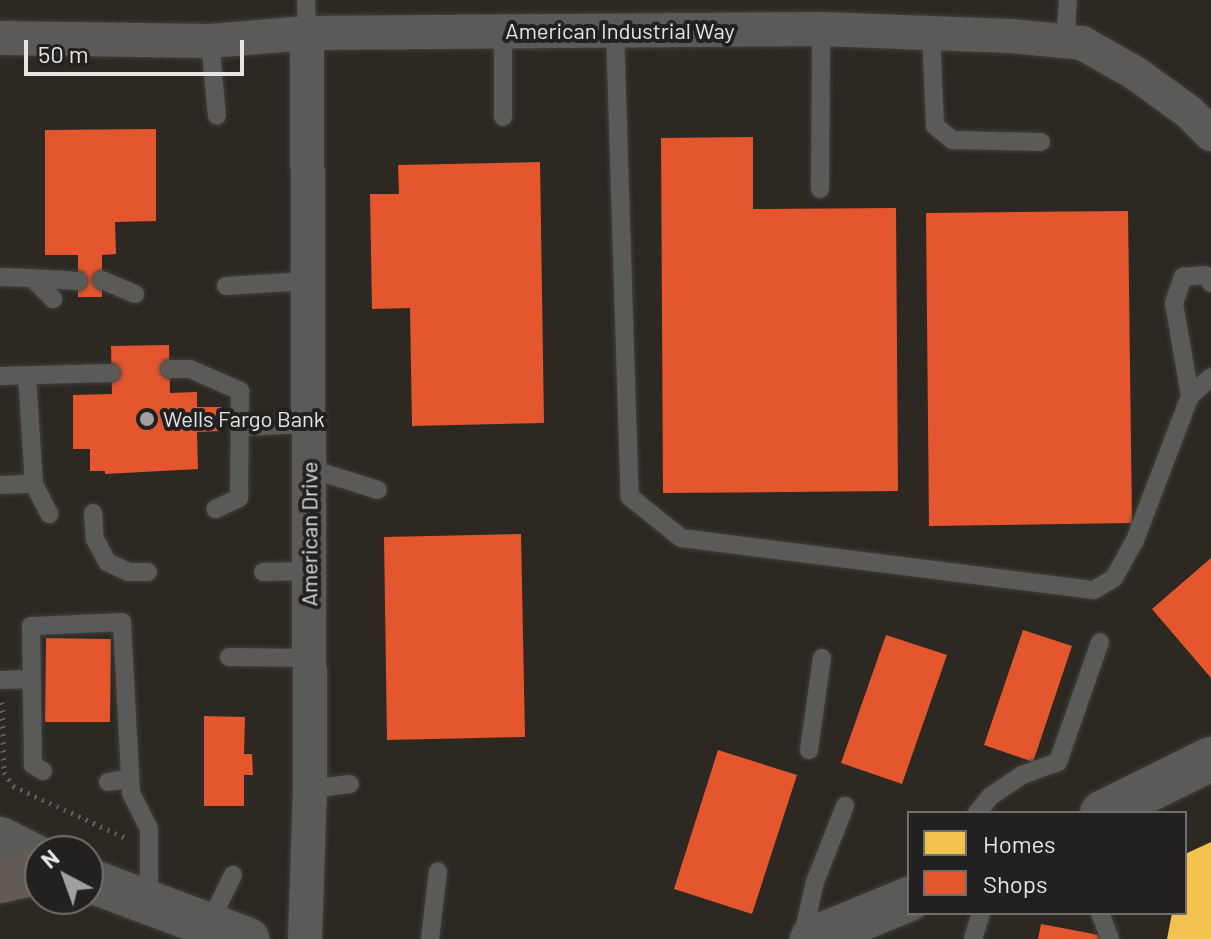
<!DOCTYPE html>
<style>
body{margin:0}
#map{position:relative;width:1211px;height:939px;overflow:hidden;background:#222120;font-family:Barlow,sans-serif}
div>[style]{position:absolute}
.built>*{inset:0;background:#2e2822}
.homes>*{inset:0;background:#f2c14e}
.shops>*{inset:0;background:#e4572e}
.path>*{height:5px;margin-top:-2.5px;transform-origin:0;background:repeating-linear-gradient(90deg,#61605f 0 2px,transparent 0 8px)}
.roads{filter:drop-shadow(0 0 2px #3f3f3d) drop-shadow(0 0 2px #3f3f3d)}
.lane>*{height:18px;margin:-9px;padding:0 9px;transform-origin:9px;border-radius:9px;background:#5a5a59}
.street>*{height:34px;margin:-17px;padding:0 17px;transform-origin:17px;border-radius:17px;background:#5a5a59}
.secondary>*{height:44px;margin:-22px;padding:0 22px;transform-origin:22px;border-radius:22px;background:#5a5a59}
.highway>*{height:44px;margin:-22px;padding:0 22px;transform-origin:22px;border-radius:22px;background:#625a55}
.dots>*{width:22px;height:22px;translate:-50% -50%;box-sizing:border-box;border:4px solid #23211f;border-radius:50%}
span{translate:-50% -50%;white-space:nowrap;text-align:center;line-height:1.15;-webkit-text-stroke:8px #23211f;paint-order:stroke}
.street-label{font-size:22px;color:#e6e5e3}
.poi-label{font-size:22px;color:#e6e5e3}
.left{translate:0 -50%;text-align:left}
.legend{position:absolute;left:907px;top:811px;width:280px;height:104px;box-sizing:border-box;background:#23211f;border:2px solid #716f6d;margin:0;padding:10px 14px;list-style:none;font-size:24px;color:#e6e5e3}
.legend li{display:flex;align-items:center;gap:16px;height:40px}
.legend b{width:40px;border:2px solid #716f6d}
.north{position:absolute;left:24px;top:835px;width:80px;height:80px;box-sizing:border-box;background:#23211f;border:2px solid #716f6d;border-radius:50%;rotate:319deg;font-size:22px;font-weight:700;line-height:32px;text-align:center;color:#e6e5e3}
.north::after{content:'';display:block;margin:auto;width:28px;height:36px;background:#a1a09f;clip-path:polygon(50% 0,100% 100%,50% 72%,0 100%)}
.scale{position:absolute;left:24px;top:40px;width:220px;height:36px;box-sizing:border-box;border:4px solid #e6e5e3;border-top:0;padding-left:10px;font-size:24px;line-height:28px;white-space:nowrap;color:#e6e5e3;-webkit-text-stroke:6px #23211f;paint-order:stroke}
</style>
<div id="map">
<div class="built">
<div style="clip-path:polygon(evenodd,0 0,1211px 0,1211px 939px,0 939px,0 0,909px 813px,1185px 813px,1185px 913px,909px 913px,909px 813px,0 0,40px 851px,88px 851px,88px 899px,40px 899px,40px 851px)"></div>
</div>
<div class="homes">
<div style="clip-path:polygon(1211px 842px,1211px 939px,1167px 939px,1172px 913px,1185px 913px,1185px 854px)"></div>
</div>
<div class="shops">
<div style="clip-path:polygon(156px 129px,156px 221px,115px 222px,116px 254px,102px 255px,102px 297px,78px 297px,78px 255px,45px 255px,45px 130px)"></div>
<div style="clip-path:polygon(753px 137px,753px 209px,896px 208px,898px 491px,663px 493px,661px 138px)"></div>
<div style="clip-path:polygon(540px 162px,544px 423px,412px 426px,410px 308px,372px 309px,370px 194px,399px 194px,398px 165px)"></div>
<div style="clip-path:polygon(1128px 211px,1132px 523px,929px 526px,926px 213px)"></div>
<div style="clip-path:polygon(169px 345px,170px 393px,197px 392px,197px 407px,221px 407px,221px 431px,197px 432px,198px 469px,105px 474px,105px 471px,90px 471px,90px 449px,73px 449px,73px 395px,112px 394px,111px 346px)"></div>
<div style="clip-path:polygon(521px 534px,525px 737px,387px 740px,384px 537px)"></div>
<div style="clip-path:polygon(1211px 558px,1211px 678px,1152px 609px)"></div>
<div style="clip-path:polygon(1023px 630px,1072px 646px,1033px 762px,984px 745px)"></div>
<div style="clip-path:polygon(886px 635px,947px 655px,902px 784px,841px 763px)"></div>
<div style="clip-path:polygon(46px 638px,111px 639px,110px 722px,45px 722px)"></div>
<div style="clip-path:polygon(204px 716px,245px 717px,244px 754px,252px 754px,253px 775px,244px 775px,244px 806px,204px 806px)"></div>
<div style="clip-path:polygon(718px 750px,797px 775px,752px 914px,674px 889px)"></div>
<div style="clip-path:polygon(1041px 924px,1099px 935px,1099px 939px,1038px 939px)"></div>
</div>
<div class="path">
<div style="left:2px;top:702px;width:70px;rotate:88.4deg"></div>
<div style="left:4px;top:772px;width:17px;rotate:57deg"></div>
<div style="left:13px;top:786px;width:127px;rotate:24.7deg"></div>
</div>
<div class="roads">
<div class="lane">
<div style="left:306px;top:0;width:33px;rotate:88deg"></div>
<div style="left:615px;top:31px;width:466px;rotate:88.2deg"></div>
<div style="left:630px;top:497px;width:65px;rotate:38.8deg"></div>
<div style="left:681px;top:538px;width:416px;rotate:7.2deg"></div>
<div style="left:1094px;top:590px;width:23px;rotate:-31deg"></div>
<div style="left:1114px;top:578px;width:43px;rotate:-61.1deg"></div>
<div style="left:1135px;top:540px;width:154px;rotate:-69.1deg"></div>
<div style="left:1190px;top:396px;width:28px;rotate:-42deg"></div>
<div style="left:931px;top:33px;width:93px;rotate:87.5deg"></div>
<div style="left:935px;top:126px;width:22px;rotate:39deg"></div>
<div style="left:952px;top:140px;width:89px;rotate:1.3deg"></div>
<div style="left:210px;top:41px;width:75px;rotate:84.7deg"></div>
<div style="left:1065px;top:41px;width:41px;rotate:-85.8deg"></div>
<div style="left:503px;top:117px;width:85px;rotate:-90deg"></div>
<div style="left:820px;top:189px;width:160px;rotate:-89.6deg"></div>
<div style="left:0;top:277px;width:32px;rotate:2deg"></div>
<div style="left:32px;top:278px;width:30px;rotate:45deg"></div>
<div style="left:32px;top:278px;width:46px;rotate:3.7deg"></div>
<div style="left:102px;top:280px;width:36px;rotate:23deg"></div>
<div style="left:226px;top:286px;width:81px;rotate:-3.5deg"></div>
<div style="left:170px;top:369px;width:20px"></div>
<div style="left:190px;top:369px;width:55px;rotate:23.7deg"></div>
<div style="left:240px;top:391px;width:107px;rotate:90.5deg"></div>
<div style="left:239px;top:498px;width:26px;rotate:155deg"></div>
<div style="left:0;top:376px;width:111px;rotate:-1.5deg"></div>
<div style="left:1190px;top:396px;width:94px;rotate:-99.8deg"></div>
<div style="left:1174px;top:303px;width:28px;rotate:-71deg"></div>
<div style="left:1183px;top:277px;width:22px;rotate:-5deg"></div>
<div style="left:1205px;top:275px;width:10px;rotate:53deg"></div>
<div style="left:240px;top:427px;width:68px;rotate:-2.5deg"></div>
<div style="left:308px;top:468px;width:73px;rotate:17.4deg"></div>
<div style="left:34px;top:484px;width:34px;rotate:63deg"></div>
<div style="left:0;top:485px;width:34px;rotate:-2deg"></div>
<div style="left:34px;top:484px;width:107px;rotate:-93.7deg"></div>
<div style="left:93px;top:513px;width:26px;rotate:86deg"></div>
<div style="left:95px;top:539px;width:26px;rotate:62deg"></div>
<div style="left:107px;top:562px;width:23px;rotate:25deg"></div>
<div style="left:128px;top:572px;width:20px"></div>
<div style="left:263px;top:572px;width:46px;rotate:-1.2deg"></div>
<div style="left:229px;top:657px;width:80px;rotate:0.7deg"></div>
<div style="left:0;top:680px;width:32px;rotate:-2deg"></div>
<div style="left:809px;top:750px;width:93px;rotate:-82deg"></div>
<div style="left:43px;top:771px;width:12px;rotate:-149deg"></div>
<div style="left:33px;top:765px;width:139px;rotate:-90.8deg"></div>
<div style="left:31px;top:626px;width:91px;rotate:-2.5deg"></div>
<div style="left:122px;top:622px;width:171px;rotate:87deg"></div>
<div style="left:131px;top:793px;width:40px;rotate:63.4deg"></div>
<div style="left:149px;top:829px;width:73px;rotate:90deg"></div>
<div style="left:108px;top:782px;width:22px;rotate:-8deg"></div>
<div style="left:310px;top:789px;width:40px;rotate:-7.1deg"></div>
<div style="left:977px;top:813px;width:22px;rotate:-51deg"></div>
<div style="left:991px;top:796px;width:37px;rotate:-34deg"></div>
<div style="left:1022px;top:775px;width:38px;rotate:-20deg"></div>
<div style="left:1058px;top:762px;width:127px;rotate:-70.7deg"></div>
<div style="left:1100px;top:913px;width:28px;rotate:69deg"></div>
<div style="left:208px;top:926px;width:57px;rotate:-63.9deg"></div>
<div style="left:430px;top:939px;width:68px;rotate:-83.3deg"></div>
<div style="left:802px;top:939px;width:58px;rotate:-77.2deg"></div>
<div style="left:815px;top:882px;width:82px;rotate:-68.5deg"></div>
<div style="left:973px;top:939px;width:27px;rotate:-73deg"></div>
</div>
<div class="street">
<div style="left:0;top:38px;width:210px;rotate:0.8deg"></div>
<div style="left:210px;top:41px;width:97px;rotate:-4.7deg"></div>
<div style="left:307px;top:33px;width:514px;rotate:-0.45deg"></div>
<div style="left:821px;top:29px;width:190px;rotate:2.1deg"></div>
<div style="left:1011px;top:36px;width:71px;rotate:5.6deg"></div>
<div style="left:1082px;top:43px;width:61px;rotate:29.5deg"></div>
<div style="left:1135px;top:73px;width:67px;rotate:35.8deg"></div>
<div style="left:1189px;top:112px;width:31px;rotate:45deg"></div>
<div style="left:305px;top:939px;width:150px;rotate:-88.1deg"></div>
<div style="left:310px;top:789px;width:756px;rotate:-90.23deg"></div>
</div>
<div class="secondary">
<div style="left:1102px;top:813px;width:122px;rotate:-26.4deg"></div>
<div style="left:0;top:839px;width:45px;rotate:26.6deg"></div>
<div style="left:88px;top:880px;width:170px;rotate:20.4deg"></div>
<div style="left:812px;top:939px;width:105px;rotate:-22.4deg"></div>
</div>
<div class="highway">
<div style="left:0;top:881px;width:41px;rotate:-12.7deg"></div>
</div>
</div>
<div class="dots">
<div style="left:147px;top:419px;background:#a1a09f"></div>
</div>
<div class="street-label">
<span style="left:620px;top:31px">American Industrial Way</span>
<span style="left:309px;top:534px;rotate:-90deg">American Drive</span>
</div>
<div class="poi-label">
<span class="left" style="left:163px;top:419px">Wells Fargo Bank</span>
</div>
<ul class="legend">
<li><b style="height:22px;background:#f2c14e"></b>Homes</li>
<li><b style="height:22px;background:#e4572e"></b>Shops</li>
</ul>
<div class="north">N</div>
<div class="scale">50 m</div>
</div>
